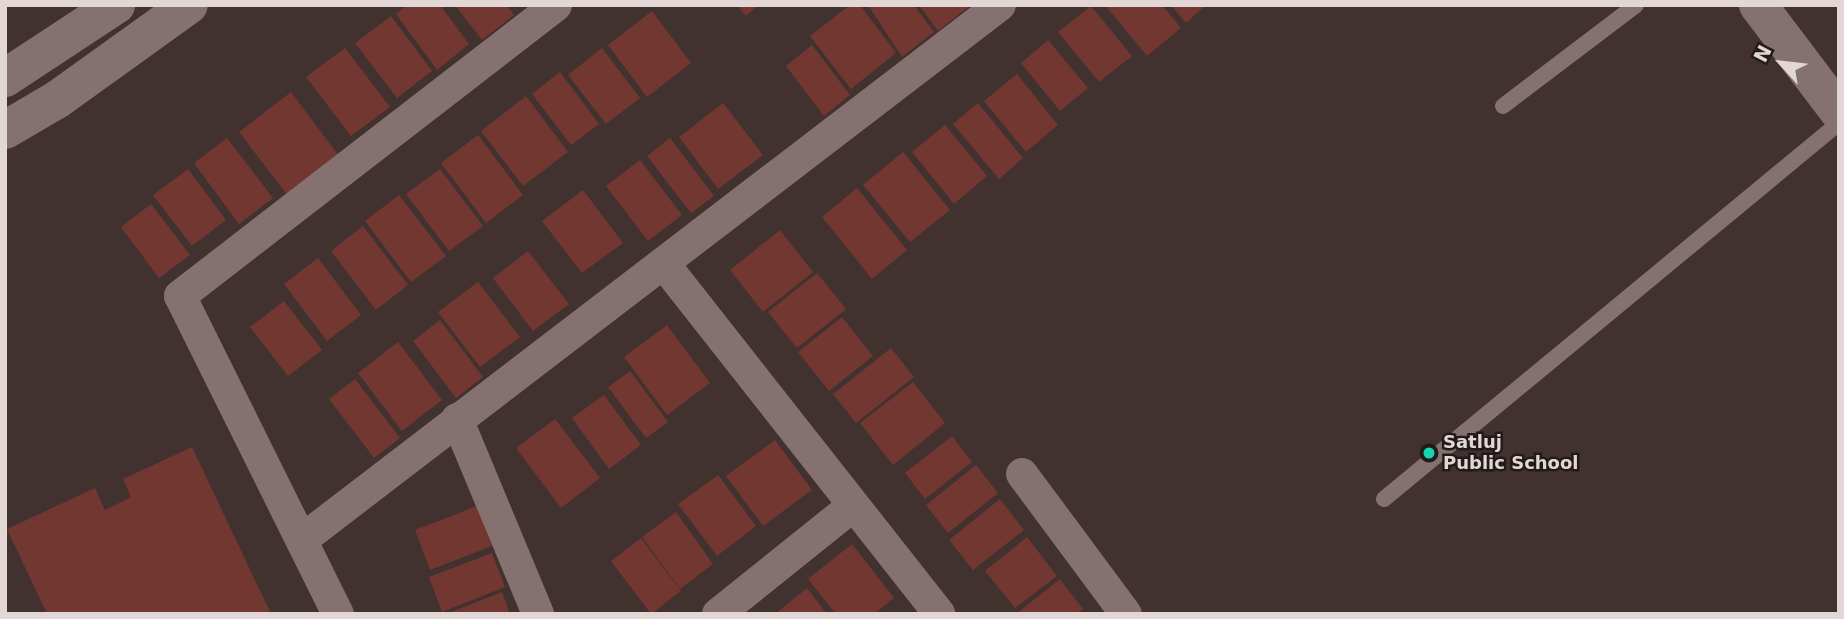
<!DOCTYPE html>
<style>
body{margin:0}
#map{position:relative;width:1844px;height:619px;overflow:hidden;background:#41312f;font-family:"DejaVu Sans",sans-serif}
div>[style]{position:absolute}
.building>*{inset:0;background:#733732}
.service>*{height:16px;margin:-8px;padding:0 8px;transform-origin:8px;border-radius:8px;background:#857270}
.minor>*{height:32px;margin:-16px;padding:0 16px;transform-origin:16px;border-radius:16px;background:#857270}
.tertiary>*{height:38px;margin:-19px;padding:0 19px;transform-origin:19px;border-radius:19px;background:#857270}
.dots>*{width:19px;height:19px;translate:-50% -50%;box-sizing:border-box;border:4px solid #221b1a;border-radius:50%}
span{translate:-50% -50%;white-space:nowrap;text-align:center;line-height:1.15;-webkit-text-stroke:5px #221b1a;paint-order:stroke}
.poi-label{font-size:18px;color:#e2d7d5;font-weight:700}
.left{translate:0 -50%;text-align:left}
.frame{position:absolute;inset:0;border:7px solid #e2d7d5;pointer-events:none}
.north{position:absolute;left:1746px;top:28px;width:70px;height:70px;-webkit-text-stroke:5px #221b1a;paint-order:stroke;rotate:297deg;font-size:19px;font-weight:700;line-height:28px;text-align:center;color:#e2d7d5}
.north::after{content:'';display:block;margin:auto;width:24px;height:32px;background:#e2d7d5;clip-path:polygon(50% 0,100% 100%,50% 72%,0 100%)}
</style>
<div id="map">
<div class="building">
<div style="clip-path:polygon(407px 5px,440px 5px,469px 44px,437px 70px,396px 14px)"></div>
<div style="clip-path:polygon(455px 5px,507px 5px,514px 15px,482px 40px)"></div>
<div style="clip-path:polygon(737px 5px,759px 5px,746px 16px)"></div>
<div style="clip-path:polygon(850px 5px,860px 5px,896px 53px,851px 89px,810px 36px)"></div>
<div style="clip-path:polygon(868px 5px,914px 5px,934px 32px,902px 57px)"></div>
<div style="clip-path:polygon(919px 5px,971px 5px,938px 31px)"></div>
<div style="clip-path:polygon(1105px 5px,1162px 5px,1181px 28px,1147px 56px)"></div>
<div style="clip-path:polygon(1171px 5px,1206px 5px,1186px 23px)"></div>
<div style="clip-path:polygon(1091px 6px,1132px 56px,1099px 82px,1058px 32px)"></div>
<div style="clip-path:polygon(652px 11px,691px 63px,647px 97px,608px 45px)"></div>
<div style="clip-path:polygon(391px 16px,432px 71px,397px 98px,355px 43px)"></div>
<div style="clip-path:polygon(1048px 40px,1088px 88px,1060px 111px,1021px 63px)"></div>
<div style="clip-path:polygon(812px 45px,850px 95px,824px 116px,786px 66px)"></div>
<div style="clip-path:polygon(345px 48px,390px 107px,351px 136px,306px 77px)"></div>
<div style="clip-path:polygon(602px 48px,640px 98px,606px 124px,568px 75px)"></div>
<div style="clip-path:polygon(560px 72px,599px 124px,571px 145px,532px 94px)"></div>
<div style="clip-path:polygon(1017px 74px,1058px 125px,1026px 152px,984px 101px)"></div>
<div style="clip-path:polygon(291px 92px,339px 156px,288px 196px,239px 132px)"></div>
<div style="clip-path:polygon(526px 96px,568px 152px,523px 186px,481px 131px)"></div>
<div style="clip-path:polygon(723px 103px,763px 155px,718px 189px,679px 137px)"></div>
<div style="clip-path:polygon(978px 103px,1023px 158px,999px 179px,953px 124px)"></div>
<div style="clip-path:polygon(945px 125px,987px 176px,954px 204px,912px 152px)"></div>
<div style="clip-path:polygon(478px 135px,523px 195px,486px 223px,441px 163px)"></div>
<div style="clip-path:polygon(227px 138px,273px 198px,239px 224px,194px 163px)"></div>
<div style="clip-path:polygon(670px 138px,714px 196px,691px 213px,647px 156px)"></div>
<div style="clip-path:polygon(903px 152px,950px 210px,910px 242px,863px 185px)"></div>
<div style="clip-path:polygon(640px 160px,682px 215px,648px 241px,606px 186px)"></div>
<div style="clip-path:polygon(188px 169px,226px 220px,192px 246px,153px 195px)"></div>
<div style="clip-path:polygon(440px 169px,483px 226px,449px 251px,406px 194px)"></div>
<div style="clip-path:polygon(857px 188px,907px 250px,872px 279px,822px 217px)"></div>
<div style="clip-path:polygon(583px 190px,623px 243px,582px 273px,542px 221px)"></div>
<div style="clip-path:polygon(399px 195px,446px 256px,411px 282px,365px 221px)"></div>
<div style="clip-path:polygon(151px 204px,190px 255px,159px 278px,121px 227px)"></div>
<div style="clip-path:polygon(363px 226px,408px 285px,376px 310px,331px 251px)"></div>
<div style="clip-path:polygon(780px 230px,813px 272px,763px 312px,730px 270px)"></div>
<div style="clip-path:polygon(528px 251px,569px 304px,533px 331px,493px 278px)"></div>
<div style="clip-path:polygon(318px 258px,361px 315px,327px 341px,284px 284px)"></div>
<div style="clip-path:polygon(817px 273px,846px 309px,797px 348px,768px 312px)"></div>
<div style="clip-path:polygon(478px 282px,520px 337px,480px 367px,438px 312px)"></div>
<div style="clip-path:polygon(284px 301px,322px 350px,288px 376px,250px 327px)"></div>
<div style="clip-path:polygon(842px 317px,873px 356px,829px 391px,798px 352px)"></div>
<div style="clip-path:polygon(440px 320px,483px 377px,456px 398px,413px 341px)"></div>
<div style="clip-path:polygon(667px 325px,710px 383px,667px 415px,624px 357px)"></div>
<div style="clip-path:polygon(398px 342px,442px 400px,402px 431px,358px 373px)"></div>
<div style="clip-path:polygon(891px 348px,914px 377px,856px 423px,833px 394px)"></div>
<div style="clip-path:polygon(630px 371px,668px 422px,646px 438px,608px 387px)"></div>
<div style="clip-path:polygon(355px 379px,400px 438px,374px 458px,329px 399px)"></div>
<div style="clip-path:polygon(913px 382px,945px 423px,893px 465px,860px 423px)"></div>
<div style="clip-path:polygon(604px 395px,641px 445px,609px 469px,572px 418px)"></div>
<div style="clip-path:polygon(555px 419px,600px 478px,561px 508px,516px 448px)"></div>
<div style="clip-path:polygon(952px 436px,972px 462px,925px 499px,905px 473px)"></div>
<div style="clip-path:polygon(775px 440px,812px 490px,763px 526px,726px 476px)"></div>
<div style="clip-path:polygon(192px 447px,271px 614px,47px 614px,7px 529px,95px 488px,105px 510px,131px 497px,123px 479px)"></div>
<div style="clip-path:polygon(976px 465px,998px 493px,948px 533px,926px 505px)"></div>
<div style="clip-path:polygon(718px 475px,756px 526px,717px 556px,678px 504px)"></div>
<div style="clip-path:polygon(1000px 499px,1024px 530px,973px 570px,949px 540px)"></div>
<div style="clip-path:polygon(477px 506px,492px 546px,430px 570px,415px 530px)"></div>
<div style="clip-path:polygon(676px 512px,713px 564px,680px 589px,642px 537px)"></div>
<div style="clip-path:polygon(1027px 537px,1057px 576px,1015px 608px,985px 571px)"></div>
<div style="clip-path:polygon(641px 538px,681px 591px,651px 614px,611px 561px)"></div>
<div style="clip-path:polygon(852px 544px,894px 598px,874px 614px,836px 614px,808px 579px)"></div>
<div style="clip-path:polygon(492px 553px,505px 587px,442px 612px,429px 577px)"></div>
<div style="clip-path:polygon(1060px 579px,1083px 609px,1077px 614px,1016px 614px)"></div>
<div style="clip-path:polygon(807px 588px,827px 614px,775px 614px)"></div>
<div style="clip-path:polygon(502px 592px,510px 614px,446px 614px)"></div>
</div>
<div class="service">
<div style="left:1503px;top:106px;width:167px;rotate:-37.2deg"></div>
<div style="left:1384px;top:499px;width:590px;rotate:-39.57deg"></div>
</div>
<div class="minor">
<div style="left:664px;top:264px;width:445px;rotate:51.8deg"></div>
<div style="left:457px;top:419px;width:211px;rotate:67.4deg"></div>
<div style="left:1022px;top:474px;width:174px;rotate:53.4deg"></div>
<div style="left:303px;top:539px;width:878px;rotate:-37.46deg"></div>
<div style="left:338px;top:614px;width:355px;rotate:-116.4deg"></div>
<div style="left:180px;top:296px;width:475px;rotate:-37.7deg"></div>
<div style="left:718px;top:614px;width:173px;rotate:-38.7deg"></div>
</div>
<div class="tertiary">
<div style="left:1758px;top:5px;width:134px;rotate:52.9deg"></div>
<div style="left:5px;top:78px;width:133px;rotate:-33.3deg"></div>
<div style="left:5px;top:130px;width:61px;rotate:-30.3deg"></div>
<div style="left:58px;top:99px;width:161px;rotate:-35.7deg"></div>
</div>
<div class="dots">
<div style="left:1429px;top:453px;background:#13d5b3"></div>
</div>
<div class="poi-label">
<span class="left" style="left:1443px;top:453px">Satluj<br>Public School</span>
</div>
<div class="frame"></div>
<div class="north">N</div>
</div>
